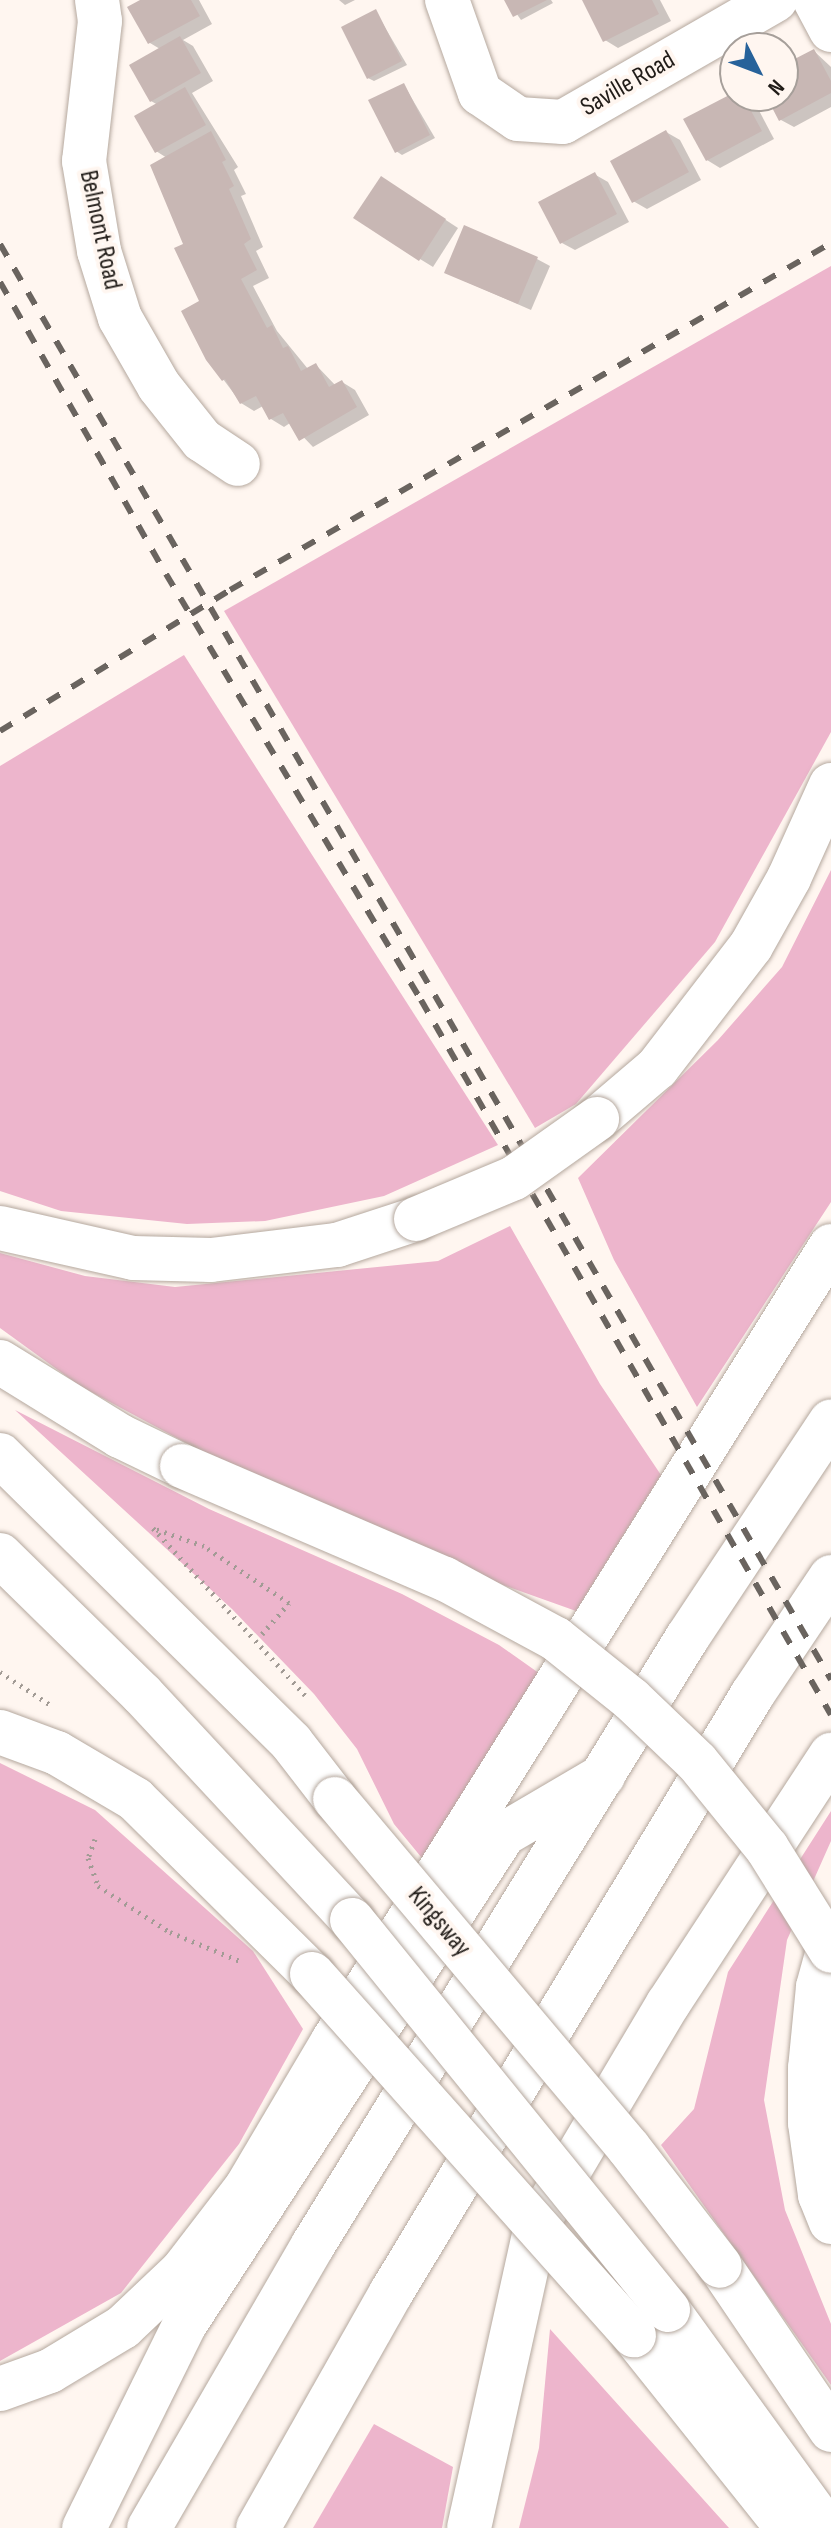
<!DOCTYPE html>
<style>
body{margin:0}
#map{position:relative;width:831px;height:2528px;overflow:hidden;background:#fff6f0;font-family:"Sofia Sans Condensed",sans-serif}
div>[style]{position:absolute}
.green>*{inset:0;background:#edb5cc}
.shadow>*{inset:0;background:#0003}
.building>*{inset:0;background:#c8b7b4}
.path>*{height:5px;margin-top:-2.5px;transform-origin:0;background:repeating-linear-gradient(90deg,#a29b95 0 2px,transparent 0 8px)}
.roads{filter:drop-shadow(0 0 2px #b5a89e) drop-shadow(0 0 2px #b5a89e)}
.minor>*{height:44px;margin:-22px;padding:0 22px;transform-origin:22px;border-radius:22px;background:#fff}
.highway>*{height:44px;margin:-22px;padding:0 22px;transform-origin:22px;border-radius:22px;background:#fff}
.rail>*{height:6px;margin-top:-3px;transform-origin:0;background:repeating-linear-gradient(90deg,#6a645f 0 14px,transparent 0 28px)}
.bridges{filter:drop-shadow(0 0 2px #b5a89e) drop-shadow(0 0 2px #b5a89e)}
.highway-bridge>*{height:44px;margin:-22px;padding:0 22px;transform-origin:22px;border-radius:22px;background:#fff}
span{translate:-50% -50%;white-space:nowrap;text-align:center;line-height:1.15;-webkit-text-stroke:8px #fff6f0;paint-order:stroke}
.street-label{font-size:26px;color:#211c18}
.north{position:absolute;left:719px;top:32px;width:80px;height:80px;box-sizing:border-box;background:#fff6f0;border:2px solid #a69f9a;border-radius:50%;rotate:132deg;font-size:22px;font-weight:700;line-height:32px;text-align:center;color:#211c18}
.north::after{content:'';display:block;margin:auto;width:28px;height:36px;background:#27629a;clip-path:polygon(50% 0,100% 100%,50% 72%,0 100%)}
</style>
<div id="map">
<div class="green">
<div style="clip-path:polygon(831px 266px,831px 732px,715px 942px,576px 1104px,535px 1128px,224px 611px)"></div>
<div style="clip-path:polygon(184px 655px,498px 1145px,384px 1196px,265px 1221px,187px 1224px,61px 1211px,0 1191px,0 766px)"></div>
<div style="clip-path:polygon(831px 870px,831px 1202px,697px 1407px,614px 1260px,578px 1178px,718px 1040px,782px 967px)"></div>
<div style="clip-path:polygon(510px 1226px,600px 1384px,661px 1475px,576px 1611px,503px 1585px,203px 1452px,80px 1386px,0 1328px,0 1253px,85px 1276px,175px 1287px,438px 1261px)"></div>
<div style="clip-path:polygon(15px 1410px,209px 1509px,402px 1594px,499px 1645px,543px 1676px,426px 1863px,394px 1824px,357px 1749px,314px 1694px,232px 1609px)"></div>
<div style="clip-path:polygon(0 1763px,95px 1810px,253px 1951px,303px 2029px,239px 2144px,121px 2293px,0 2361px)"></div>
<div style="clip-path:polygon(831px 1811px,831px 1841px,787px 1940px,764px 2100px,785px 2210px,831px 2324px,831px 2385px,661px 2145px,694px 2109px,728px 1972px)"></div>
<div style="clip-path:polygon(550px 2329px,729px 2528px,519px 2528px,539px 2448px)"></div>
<div style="clip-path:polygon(374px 2424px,453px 2467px,442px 2528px,313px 2528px)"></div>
</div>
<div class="shadow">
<div style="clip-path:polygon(144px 0,199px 0,212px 24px,183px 40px,193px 46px,213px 81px,192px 93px,238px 167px,234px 170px,246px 194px,241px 196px,263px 247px,256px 251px,269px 278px,253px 286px,277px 331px,308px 369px,316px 365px,336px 386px,342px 382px,355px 390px,369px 415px,313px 447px,290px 423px,284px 427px,271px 419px,263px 406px,254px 411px,241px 403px,223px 379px,167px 158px,156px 151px,158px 105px,151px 101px,160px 49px,150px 43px)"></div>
<div style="clip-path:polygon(339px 0,355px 0,345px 5px)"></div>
<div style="clip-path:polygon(507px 0,551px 0,553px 3px,521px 20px)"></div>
<div style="clip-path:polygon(584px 0,660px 0,671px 21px,618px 48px,605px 40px)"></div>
<div style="clip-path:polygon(376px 12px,407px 65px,374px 81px,368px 78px)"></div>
<div style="clip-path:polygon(814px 51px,831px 67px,831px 107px,794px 127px,781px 120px,768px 96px,783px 96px,783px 67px)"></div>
<div style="clip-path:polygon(404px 85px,435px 138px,402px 155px,396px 151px)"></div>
<div style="clip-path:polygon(735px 96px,753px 99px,774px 139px,720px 168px,707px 160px)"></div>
<div style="clip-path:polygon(666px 132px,680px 140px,701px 180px,647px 209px,633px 201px)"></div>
<div style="clip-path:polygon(594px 174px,608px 182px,629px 222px,575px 250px,562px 243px)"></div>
<div style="clip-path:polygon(394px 186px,458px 228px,433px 267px,420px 259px)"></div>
<div style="clip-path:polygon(537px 259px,550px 266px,531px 310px,460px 279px)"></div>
</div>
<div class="building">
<div style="clip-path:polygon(140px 0,191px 0,200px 16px,148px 44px,127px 7px)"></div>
<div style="clip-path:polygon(504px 0,547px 0,513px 17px)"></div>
<div style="clip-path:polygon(582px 0,652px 0,659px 14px,603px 42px)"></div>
<div style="clip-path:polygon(376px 9px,402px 61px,367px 79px,341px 27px)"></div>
<div style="clip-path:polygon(180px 36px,201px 73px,150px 102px,129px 65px)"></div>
<div style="clip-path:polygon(814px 49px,831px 81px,831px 93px,779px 121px,766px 96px,783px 96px,783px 65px)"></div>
<div style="clip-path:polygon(404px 83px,430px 135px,395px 153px,368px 100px)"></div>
<div style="clip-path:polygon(185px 87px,206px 125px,155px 153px,134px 116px)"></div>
<div style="clip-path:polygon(735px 92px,743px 96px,762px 131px,706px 161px,683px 119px)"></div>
<div style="clip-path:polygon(666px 130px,689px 172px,632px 203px,610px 161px)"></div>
<div style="clip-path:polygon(211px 131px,226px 160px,222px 162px,234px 186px,229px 189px,251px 239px,244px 244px,257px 270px,241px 279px,267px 328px,272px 325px,283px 348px,288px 346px,301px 371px,316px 363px,329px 387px,342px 380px,357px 407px,299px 441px,283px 413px,269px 420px,256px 396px,240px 404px,225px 379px,222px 381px,206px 360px,181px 311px,199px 301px,174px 248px,183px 244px,150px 165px)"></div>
<div style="clip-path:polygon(595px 172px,617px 214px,560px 244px,538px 202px)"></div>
<div style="clip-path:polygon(381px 176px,446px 219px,419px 261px,353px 218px)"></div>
<div style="clip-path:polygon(464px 225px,538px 257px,518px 304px,444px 273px)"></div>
</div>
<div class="path">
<div style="left:262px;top:1634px;width:41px;rotate:-48.9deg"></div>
<div style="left:289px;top:1603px;width:102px;rotate:-146.2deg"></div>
<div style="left:204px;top:1546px;width:54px;rotate:-160.6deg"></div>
<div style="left:153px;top:1528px;width:226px;rotate:47.7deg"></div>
<div style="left:0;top:1672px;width:59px;rotate:33.1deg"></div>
<div style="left:95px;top:1839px;width:20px;rotate:110deg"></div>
<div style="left:88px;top:1858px;width:30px;rotate:70deg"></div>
<div style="left:98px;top:1886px;width:85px;rotate:32.6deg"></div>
<div style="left:170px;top:1932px;width:76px;rotate:22.5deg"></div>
</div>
<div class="roads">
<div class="minor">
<div style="left:97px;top:0;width:21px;rotate:82deg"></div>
<div style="left:100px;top:21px;width:141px;rotate:96.5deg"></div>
<div style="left:84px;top:161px;width:91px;rotate:80.5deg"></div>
<div style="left:99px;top:251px;width:70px;rotate:72.6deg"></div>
<div style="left:120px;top:318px;width:78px;rotate:60.2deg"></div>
<div style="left:159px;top:386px;width:69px;rotate:51.5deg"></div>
<div style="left:202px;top:440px;width:43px;rotate:33.7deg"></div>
<div style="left:447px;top:0;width:99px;rotate:70.5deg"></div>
<div style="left:480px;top:93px;width:46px;rotate:34.4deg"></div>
<div style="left:518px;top:119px;width:45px;rotate:3.8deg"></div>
<div style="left:563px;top:122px;width:245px;rotate:-29.9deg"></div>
<div style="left:815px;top:0;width:34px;rotate:62deg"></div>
<div style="left:84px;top:2528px;width:228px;rotate:-63.7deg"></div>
<div style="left:185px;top:2324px;width:585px;rotate:-56.94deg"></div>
<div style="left:504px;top:1834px;width:115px;rotate:-30.4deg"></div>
</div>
<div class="highway">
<div style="left:597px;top:1119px;width:79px;rotate:-40.4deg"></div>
<div style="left:657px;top:1068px;width:154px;rotate:-52.4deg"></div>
<div style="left:751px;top:946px;width:78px;rotate:-60.8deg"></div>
<div style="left:789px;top:878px;width:102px;rotate:-65.7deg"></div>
<div style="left:0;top:1228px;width:136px;rotate:12.7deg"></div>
<div style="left:133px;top:1258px;width:78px;rotate:1.5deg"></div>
<div style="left:211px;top:1260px;width:127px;rotate:-6.8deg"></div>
<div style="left:337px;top:1245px;width:83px;rotate:-18.2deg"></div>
<div style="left:0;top:1362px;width:141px;rotate:31.7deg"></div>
<div style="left:120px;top:1436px;width:69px;rotate:25.8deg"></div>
<div style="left:0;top:1455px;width:409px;rotate:44.6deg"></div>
<div style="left:291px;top:1742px;width:72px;rotate:52.3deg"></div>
<div style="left:0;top:1555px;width:199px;rotate:44.4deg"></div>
<div style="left:142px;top:1694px;width:309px;rotate:47.1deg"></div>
<div style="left:0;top:1732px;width:61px;rotate:20.2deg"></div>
<div style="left:57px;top:1753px;width:91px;rotate:30.5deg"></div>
<div style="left:135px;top:1799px;width:249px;rotate:44.7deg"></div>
<div style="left:831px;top:1940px;width:49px;rotate:105.5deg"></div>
<div style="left:818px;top:1987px;width:81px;rotate:95.6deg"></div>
<div style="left:810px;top:2068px;width:55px;rotate:90deg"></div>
<div style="left:810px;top:2123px;width:73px;rotate:82.1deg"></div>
<div style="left:820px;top:2195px;width:29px;rotate:68deg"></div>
<div style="left:720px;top:2266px;width:198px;rotate:55.9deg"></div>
<div style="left:668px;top:2310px;width:269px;rotate:54.1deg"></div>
<div style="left:634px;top:2336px;width:246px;rotate:51.4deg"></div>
<div style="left:0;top:2389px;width:53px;rotate:-19.8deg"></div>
<div style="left:50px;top:2371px;width:85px;rotate:-31.1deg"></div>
<div style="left:123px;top:2327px;width:83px;rotate:-43.5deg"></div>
<div style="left:183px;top:2270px;width:103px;rotate:-52.5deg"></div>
<div style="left:246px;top:2188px;width:171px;rotate:-59.4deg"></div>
<div style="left:333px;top:2041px;width:938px;rotate:-57.94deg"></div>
<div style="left:149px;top:2528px;width:327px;rotate:-59.9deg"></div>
<div style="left:313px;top:2245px;width:713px;rotate:-58.36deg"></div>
<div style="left:687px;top:1638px;width:260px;rotate:-56.4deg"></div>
<div style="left:258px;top:2528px;width:270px;rotate:-60.5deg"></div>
<div style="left:391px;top:2293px;width:699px;rotate:-58.88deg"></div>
<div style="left:752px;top:1695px;width:142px;rotate:-56.2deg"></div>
<div style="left:469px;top:2528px;width:309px;rotate:-77.5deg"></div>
<div style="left:536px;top:2226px;width:258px;rotate:-59.3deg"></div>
<div style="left:668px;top:2004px;width:298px;rotate:-56.8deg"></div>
</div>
</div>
<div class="rail">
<div style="left:0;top:244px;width:1659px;rotate:59.94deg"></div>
<div style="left:0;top:282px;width:336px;rotate:60.4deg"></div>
<div style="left:166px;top:574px;width:496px;rotate:59.1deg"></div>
<div style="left:421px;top:1000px;width:824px;rotate:60.17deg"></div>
<div style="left:0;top:731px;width:270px;rotate:-31.5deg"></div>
<div style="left:230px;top:590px;width:694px;rotate:-30deg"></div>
</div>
<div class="bridges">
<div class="highway-bridge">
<div style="left:416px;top:1219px;width:106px;rotate:-22.7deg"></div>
<div style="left:514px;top:1178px;width:102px;rotate:-35.4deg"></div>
<div style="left:182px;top:1466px;width:286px;rotate:23.3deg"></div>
<div style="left:445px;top:1579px;width:126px;rotate:28.4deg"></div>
<div style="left:556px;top:1639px;width:96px;rotate:38.7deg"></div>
<div style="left:631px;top:1699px;width:91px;rotate:43.7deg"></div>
<div style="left:697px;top:1762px;width:111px;rotate:50.9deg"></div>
<div style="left:767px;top:1848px;width:121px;rotate:58.1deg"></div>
<div style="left:335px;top:1799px;width:455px;rotate:49.9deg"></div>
<div style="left:628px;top:2147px;width:150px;rotate:52.3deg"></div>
<div style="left:352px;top:1920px;width:502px;rotate:50.98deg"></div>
<div style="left:312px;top:1974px;width:484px;rotate:48.3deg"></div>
</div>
</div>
<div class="street-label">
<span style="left:628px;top:84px;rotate:-30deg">Saville Road</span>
<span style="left:100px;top:230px;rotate:78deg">Belmont Road</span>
<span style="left:439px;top:1922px;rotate:50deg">Kingsway</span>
</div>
<div class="north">N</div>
</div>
